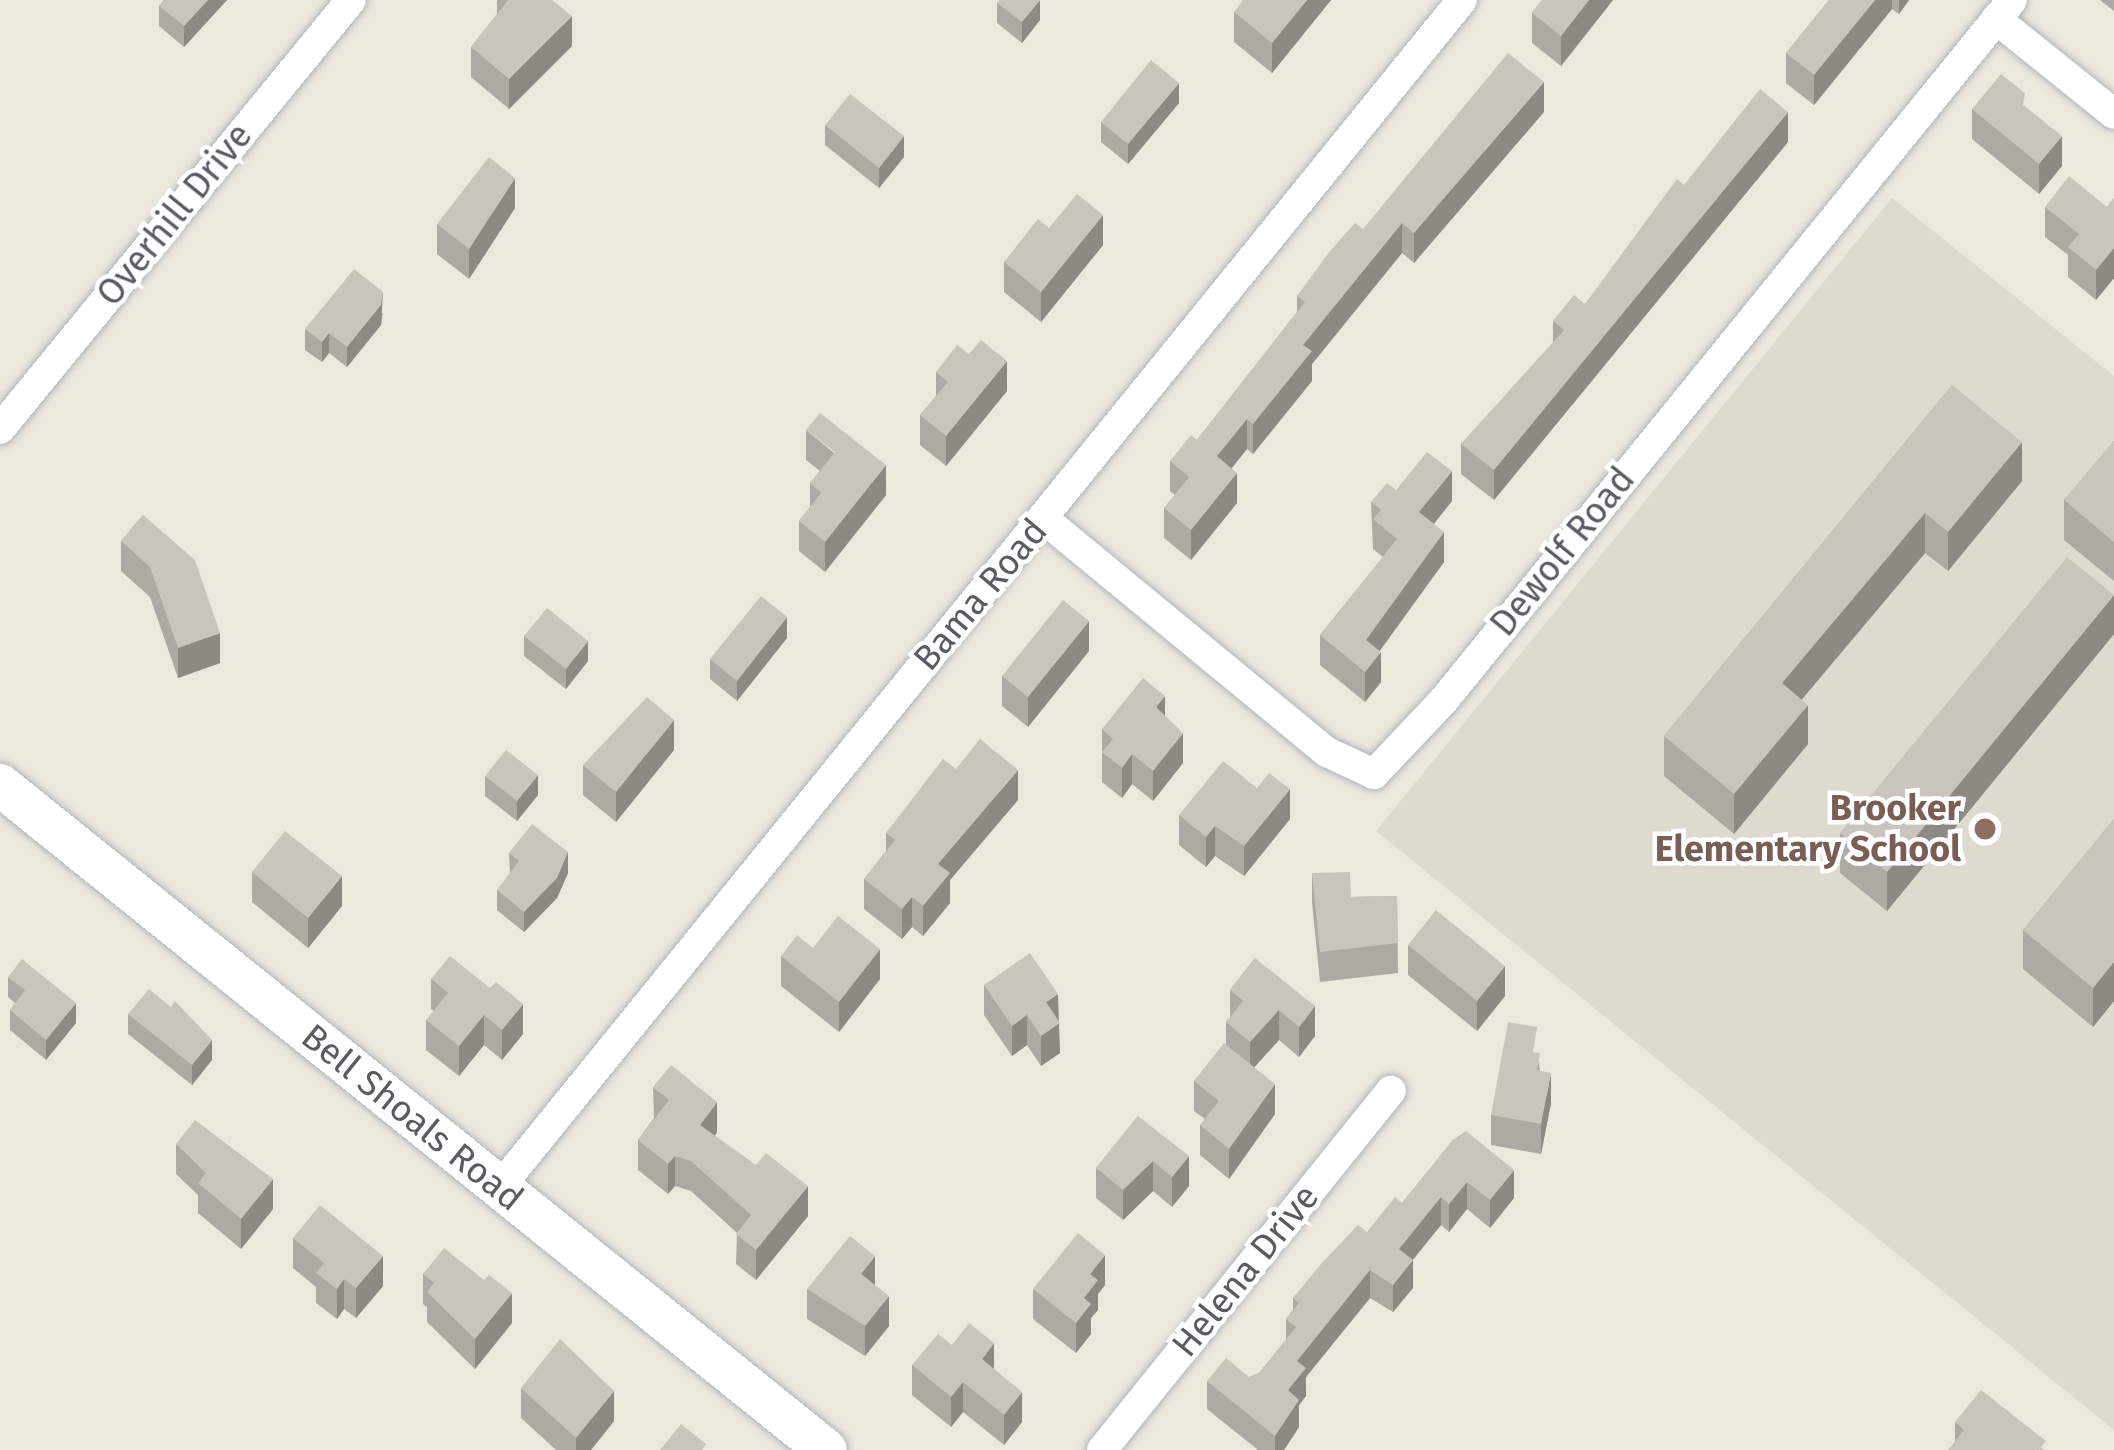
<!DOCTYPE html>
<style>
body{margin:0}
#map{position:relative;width:2114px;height:1450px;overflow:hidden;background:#ece8de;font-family:"Fira Sans",sans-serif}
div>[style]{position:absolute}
.education>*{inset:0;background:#dedacf}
.roads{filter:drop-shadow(0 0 3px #b2b6bb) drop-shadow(0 0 3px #b2b6bb)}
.street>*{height:30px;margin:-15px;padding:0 15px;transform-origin:15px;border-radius:15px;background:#fff}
.secondary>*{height:42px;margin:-21px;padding:0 21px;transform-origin:21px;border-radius:21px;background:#fff}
.wall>*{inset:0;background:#ada9a3}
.shaded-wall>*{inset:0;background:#8d8a84}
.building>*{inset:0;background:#c9c5bd}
.dots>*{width:33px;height:33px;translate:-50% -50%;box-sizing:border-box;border:6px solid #fff;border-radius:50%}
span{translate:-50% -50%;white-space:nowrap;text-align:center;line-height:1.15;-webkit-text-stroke:9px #fff;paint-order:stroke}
.street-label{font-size:36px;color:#585c61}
.education-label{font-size:36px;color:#785e54;font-weight:700}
.right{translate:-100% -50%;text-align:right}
</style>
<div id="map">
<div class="education">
<div style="clip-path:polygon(1892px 198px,2114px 376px,2114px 1430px,1376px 831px)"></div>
</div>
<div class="roads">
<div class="street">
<div style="left:1996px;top:19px;width:151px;rotate:38.8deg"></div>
<div style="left:0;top:429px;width:554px;rotate:-50.71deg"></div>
<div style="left:1044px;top:519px;width:367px;rotate:39.5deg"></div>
<div style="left:1327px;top:752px;width:52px;rotate:25.1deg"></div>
<div style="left:1374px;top:774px;width:102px;rotate:-46.6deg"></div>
<div style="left:1444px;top:700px;width:901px;rotate:-50.94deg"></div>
<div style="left:499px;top:1188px;width:1529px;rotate:-50.97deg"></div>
<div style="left:1102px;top:1450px;width:461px;rotate:-51.2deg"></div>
</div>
<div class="secondary">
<div style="left:0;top:785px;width:1060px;rotate:38.84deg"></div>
</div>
</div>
<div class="wall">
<div style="clip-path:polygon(164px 0,227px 0,184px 47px,159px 26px,159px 6px)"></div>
<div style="clip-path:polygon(497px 0,552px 0,572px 46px,509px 109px,471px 77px,471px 47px,497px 14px)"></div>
<div style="clip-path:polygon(1331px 0,1272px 73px,1234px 42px,1234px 12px)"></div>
<div style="clip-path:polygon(1542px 0,1613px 0,1561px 66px,1532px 43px,1532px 13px)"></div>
<div style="clip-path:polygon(1829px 0,1909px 0,1899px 14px,1892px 9px,1814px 105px,1786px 83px,1786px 53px)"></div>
<div style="clip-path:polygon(2100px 0,2114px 0,2114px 11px)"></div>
<div style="clip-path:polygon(997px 3px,1040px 20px,1022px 43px,997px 23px)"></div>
<div style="clip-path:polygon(1179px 103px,1128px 164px,1101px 142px,1101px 122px)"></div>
<div style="clip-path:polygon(2025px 106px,2062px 166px,2039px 194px,1972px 139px,1972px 109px)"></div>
<div style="clip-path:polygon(1544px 112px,1414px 263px,1402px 253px,1312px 364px,1312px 381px,1253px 454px,1247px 449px,1232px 468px,1237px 503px,1191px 560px,1164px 538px,1164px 508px,1175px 495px,1170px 491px,1170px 461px,1197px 440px,1297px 312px,1297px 296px,1363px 229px)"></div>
<div style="clip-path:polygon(825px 125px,904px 157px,879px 188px,825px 145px)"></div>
<div style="clip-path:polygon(1788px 142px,1494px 500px,1461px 474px,1461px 444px,1553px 343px,1553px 321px,1585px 304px,1684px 185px)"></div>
<div style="clip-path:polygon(2114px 198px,2114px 278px,2096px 300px,2068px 277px,2068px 255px,2045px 237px,2045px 207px,2107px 207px)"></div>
<div style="clip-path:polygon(515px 208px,469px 279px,437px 254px,437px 224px)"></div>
<div style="clip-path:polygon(1049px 228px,1103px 245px,1041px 322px,1004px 292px,1004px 262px)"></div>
<div style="clip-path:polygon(383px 313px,381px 325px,347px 367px,329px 353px,322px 362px,305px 350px,305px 329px)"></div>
<div style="clip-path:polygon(936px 372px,1007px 391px,946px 466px,920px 445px,920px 415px,936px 396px)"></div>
<div style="clip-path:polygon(1952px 385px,2022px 481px,1948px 571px,1925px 553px,1802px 699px,1808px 744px,1734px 834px,1664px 776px,1664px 736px)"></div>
<div style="clip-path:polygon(806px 430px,886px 495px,825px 572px,799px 551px,799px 521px,810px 507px,810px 483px,820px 471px,806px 460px)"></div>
<div style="clip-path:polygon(2114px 441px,2114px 581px,2064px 540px,2064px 500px)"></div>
<div style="clip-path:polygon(1396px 490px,1452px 501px,1434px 524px,1444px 562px,1379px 651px,1381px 682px,1365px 702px,1320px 665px,1320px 635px,1383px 557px,1373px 549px,1371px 502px)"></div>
<div style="clip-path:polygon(143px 515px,220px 663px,178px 678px,150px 597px,121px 571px,121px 541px)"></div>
<div style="clip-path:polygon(2114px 634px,1887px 911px,1840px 873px,1840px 833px)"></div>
<div style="clip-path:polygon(524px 636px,588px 661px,566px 689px,524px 656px)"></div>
<div style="clip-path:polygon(787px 638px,737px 701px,710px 679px,710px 659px)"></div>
<div style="clip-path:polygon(1089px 651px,1028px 727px,1002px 706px,1002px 676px)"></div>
<div style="clip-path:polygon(1165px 715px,1183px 763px,1153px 801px,1132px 784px,1122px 798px,1102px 782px,1102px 729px)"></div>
<div style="clip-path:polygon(674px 750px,616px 822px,583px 795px,583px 765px)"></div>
<div style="clip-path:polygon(956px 769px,1018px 800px,950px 880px,950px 903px,923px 936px,912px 927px,902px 939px,864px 909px,864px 879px,886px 851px,886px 833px)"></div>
<div style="clip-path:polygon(485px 776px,538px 795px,517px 821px,485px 796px)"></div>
<div style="clip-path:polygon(1179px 815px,1290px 819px,1244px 876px,1215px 856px,1206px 867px,1179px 845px)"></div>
<div style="clip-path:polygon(2114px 819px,2114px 1001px,2093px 1027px,2023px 969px,2023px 930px)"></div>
<div style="clip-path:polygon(509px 853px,568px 873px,557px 898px,524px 932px,497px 910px,497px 890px,510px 874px)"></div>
<div style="clip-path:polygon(252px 872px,342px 906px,308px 948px,252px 902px)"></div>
<div style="clip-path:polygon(1312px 873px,1351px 897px,1397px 896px,1398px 973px,1320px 982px,1312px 903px)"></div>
<div style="clip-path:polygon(1408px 945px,1505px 996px,1477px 1031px,1408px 975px)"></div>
<div style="clip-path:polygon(781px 956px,880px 979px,839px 1032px,781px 986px)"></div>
<div style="clip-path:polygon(1255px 958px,1315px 1036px,1299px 1057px,1279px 1040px,1254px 1067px,1275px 1114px,1229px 1179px,1200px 1155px,1200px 1125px,1205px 1119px,1194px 1111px,1194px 1081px,1226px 1044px,1226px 1022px,1230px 1017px,1230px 990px)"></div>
<div style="clip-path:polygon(8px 977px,76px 1023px,46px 1060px,10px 1030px,10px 1010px,15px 1003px,8px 997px)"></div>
<div style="clip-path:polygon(431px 979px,490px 988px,523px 1034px,502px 1060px,484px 1045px,459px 1076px,426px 1050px,426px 1020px,434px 1011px,431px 1009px)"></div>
<div style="clip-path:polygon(984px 985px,1058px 1020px,1060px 1053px,1041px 1066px,1027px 1045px,1012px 1056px,984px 1015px)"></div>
<div style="clip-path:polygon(128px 1014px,212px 1060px,192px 1085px,128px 1034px)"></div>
<div style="clip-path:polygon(1537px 1053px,1540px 1071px,1551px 1103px,1541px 1154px,1491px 1145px,1491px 1115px)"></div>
<div style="clip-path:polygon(653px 1087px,717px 1132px,715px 1136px,808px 1216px,756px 1280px,736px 1264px,737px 1233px,691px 1191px,675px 1186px,668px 1194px,638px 1170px,638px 1140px,654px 1118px)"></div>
<div style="clip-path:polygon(1138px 1116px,1189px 1186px,1172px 1207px,1153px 1191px,1123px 1220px,1096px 1198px,1096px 1168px)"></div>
<div style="clip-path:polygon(1453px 1140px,1514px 1198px,1490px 1228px,1467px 1209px,1449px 1232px,1441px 1225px,1413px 1260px,1413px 1288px,1393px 1312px,1370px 1298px,1306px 1377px,1306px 1396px,1299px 1405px,1299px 1427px,1284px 1450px,1258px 1450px,1207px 1409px,1207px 1381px,1249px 1377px,1259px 1373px,1286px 1340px,1286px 1319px,1293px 1310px,1293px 1298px,1402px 1203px)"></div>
<div style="clip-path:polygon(176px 1144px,273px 1209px,241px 1249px,198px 1213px,198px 1195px,176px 1174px)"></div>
<div style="clip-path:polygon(293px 1238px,383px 1286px,356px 1318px,344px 1309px,337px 1319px,316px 1303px,316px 1287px,293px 1268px)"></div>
<div style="clip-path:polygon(423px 1274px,484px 1280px,512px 1323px,475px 1369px,427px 1322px,427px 1307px,423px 1304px)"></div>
<div style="clip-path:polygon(875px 1285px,889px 1326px,865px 1356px,807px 1319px,807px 1289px)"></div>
<div style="clip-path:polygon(1105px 1285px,1098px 1294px,1098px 1310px,1091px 1318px,1091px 1334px,1076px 1353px,1033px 1319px,1033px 1289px)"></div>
<div style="clip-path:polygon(952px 1345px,994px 1369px,1022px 1422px,1004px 1445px,963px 1412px,951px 1427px,912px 1395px,912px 1365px)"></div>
<div style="clip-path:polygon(521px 1388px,614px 1421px,591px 1450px,556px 1450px,521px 1418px)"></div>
<div style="clip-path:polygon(1955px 1422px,2046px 1450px,1955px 1441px)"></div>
</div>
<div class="shaded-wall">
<div style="clip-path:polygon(208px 0,227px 0,184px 47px,184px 26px)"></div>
<div style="clip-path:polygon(1040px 0,1040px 20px,1022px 43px,1022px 22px)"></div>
<div style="clip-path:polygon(1307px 0,1331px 0,1272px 73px,1272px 43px)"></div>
<div style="clip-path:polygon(1589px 0,1613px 0,1561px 66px,1561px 36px)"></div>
<div style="clip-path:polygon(1875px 0,1892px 0,1892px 9px,1814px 105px,1814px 75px)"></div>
<div style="clip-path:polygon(1899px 0,1909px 0,1899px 14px)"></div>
<div style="clip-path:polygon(572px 16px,572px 46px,509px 109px,509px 79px)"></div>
<div style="clip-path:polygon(1544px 82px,1544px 112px,1414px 263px,1414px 233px)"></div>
<div style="clip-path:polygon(1179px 83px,1179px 103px,1128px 164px,1128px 144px)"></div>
<div style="clip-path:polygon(1788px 112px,1788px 142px,1494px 500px,1494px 470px)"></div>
<div style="clip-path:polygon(904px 136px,904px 157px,879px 188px,879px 168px)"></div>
<div style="clip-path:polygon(2062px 136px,2062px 166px,2039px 194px,2039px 164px)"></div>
<div style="clip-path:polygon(515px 178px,515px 208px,469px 279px,469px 249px)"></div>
<div style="clip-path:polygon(1103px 215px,1103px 245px,1041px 322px,1041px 292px)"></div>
<div style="clip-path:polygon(1402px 223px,1402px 253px,1312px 364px,1312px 381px,1253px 454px,1253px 424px,1303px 345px)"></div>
<div style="clip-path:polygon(2114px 248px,2114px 278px,2096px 300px,2096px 270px)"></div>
<div style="clip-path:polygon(383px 292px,381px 325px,347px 367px,347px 347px)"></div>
<div style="clip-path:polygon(329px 333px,329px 353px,322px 362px,322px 342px)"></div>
<div style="clip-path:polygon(1007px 361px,1007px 391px,946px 466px,946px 436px)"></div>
<div style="clip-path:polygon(1247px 419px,1247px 449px,1217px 486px,1217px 456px)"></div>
<div style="clip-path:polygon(2022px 442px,2022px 481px,1948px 571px,1948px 532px)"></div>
<div style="clip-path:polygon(886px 465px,886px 495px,825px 572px,825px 542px)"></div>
<div style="clip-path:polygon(1452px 471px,1452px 501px,1419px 542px,1419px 512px)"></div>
<div style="clip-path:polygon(1237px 473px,1237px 503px,1191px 560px,1191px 530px)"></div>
<div style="clip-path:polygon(1925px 513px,1925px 553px,1782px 723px,1782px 683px)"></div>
<div style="clip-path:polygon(1444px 532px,1444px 562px,1366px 670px,1366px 640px)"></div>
<div style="clip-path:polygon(2114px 595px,2114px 634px,1887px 911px,1887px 872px)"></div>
<div style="clip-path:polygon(787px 617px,787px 638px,737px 701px,737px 681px)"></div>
<div style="clip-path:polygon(1089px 621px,1089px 651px,1028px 727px,1028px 697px)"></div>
<div style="clip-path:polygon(220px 633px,220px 663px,178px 678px,178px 648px)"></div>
<div style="clip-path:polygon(588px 641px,588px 661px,566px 689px,566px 669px)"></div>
<div style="clip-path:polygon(1381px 652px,1381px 682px,1365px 702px,1365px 672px)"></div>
<div style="clip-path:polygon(1165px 696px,1165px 726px,1156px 707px)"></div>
<div style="clip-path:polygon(1808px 705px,1808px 744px,1734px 834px,1734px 794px)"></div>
<div style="clip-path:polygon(674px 720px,674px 750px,616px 822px,616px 792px)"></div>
<div style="clip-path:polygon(1183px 733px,1183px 763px,1153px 801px,1153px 771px)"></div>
<div style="clip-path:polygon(1132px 754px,1132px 784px,1122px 798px,1122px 768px)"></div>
<div style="clip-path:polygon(1018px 770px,1018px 800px,950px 880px,950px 903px,923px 936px,923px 906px,938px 864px)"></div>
<div style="clip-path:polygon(538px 775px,538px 795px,517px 821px,517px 801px)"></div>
<div style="clip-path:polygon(1290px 789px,1290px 819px,1244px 876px,1244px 846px)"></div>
<div style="clip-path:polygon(1215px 826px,1215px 856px,1206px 867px,1206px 837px)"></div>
<div style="clip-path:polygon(568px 852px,568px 873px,557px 898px,524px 932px,524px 912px)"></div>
<div style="clip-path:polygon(342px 876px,342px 906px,308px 948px,308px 918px)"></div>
<div style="clip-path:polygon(912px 897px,912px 927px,902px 939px,902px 909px)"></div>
<div style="clip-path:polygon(880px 949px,880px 979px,839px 1032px,839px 1002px)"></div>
<div style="clip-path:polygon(2114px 962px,2114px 1001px,2093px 1027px,2093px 988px)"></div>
<div style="clip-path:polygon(1505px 966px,1505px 996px,1477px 1031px,1477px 1001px)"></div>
<div style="clip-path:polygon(1058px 994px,1060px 1053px,1041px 1066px,1041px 1036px,1046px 1002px)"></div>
<div style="clip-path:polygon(76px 1003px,76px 1023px,46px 1060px,46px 1040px)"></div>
<div style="clip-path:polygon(523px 1004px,523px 1034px,502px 1060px,502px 1030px)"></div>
<div style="clip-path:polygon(1315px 1006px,1315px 1036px,1299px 1057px,1299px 1027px)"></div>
<div style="clip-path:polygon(1279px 1010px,1279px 1040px,1250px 1072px,1250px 1042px)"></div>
<div style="clip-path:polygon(484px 1015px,484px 1045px,459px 1076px,459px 1046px)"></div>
<div style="clip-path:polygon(1027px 1015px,1027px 1045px,1012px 1056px,1012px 1026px)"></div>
<div style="clip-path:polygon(212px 1040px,212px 1060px,192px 1085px,192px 1065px)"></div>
<div style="clip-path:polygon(1551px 1073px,1551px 1103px,1541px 1154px,1541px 1124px)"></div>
<div style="clip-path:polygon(1275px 1084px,1275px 1114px,1229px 1179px,1229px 1149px)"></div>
<div style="clip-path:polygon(717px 1102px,717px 1132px,700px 1155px,700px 1125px)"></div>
<div style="clip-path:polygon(675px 1156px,675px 1186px,668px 1194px,668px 1164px)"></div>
<div style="clip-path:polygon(1189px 1156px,1189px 1186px,1172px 1207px,1172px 1177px)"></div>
<div style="clip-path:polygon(1153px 1161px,1153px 1191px,1123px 1220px,1123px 1190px)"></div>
<div style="clip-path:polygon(1514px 1170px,1514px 1198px,1490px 1228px,1490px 1200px)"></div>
<div style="clip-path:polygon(273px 1179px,273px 1209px,241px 1249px,241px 1219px)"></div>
<div style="clip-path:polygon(1467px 1182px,1467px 1209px,1449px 1232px,1449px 1204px)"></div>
<div style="clip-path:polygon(808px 1186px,808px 1216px,756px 1280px,756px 1250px)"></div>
<div style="clip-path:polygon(1441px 1197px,1441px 1225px,1399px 1276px,1399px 1249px)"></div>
<div style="clip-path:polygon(1105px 1255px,1105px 1285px,1098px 1294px,1098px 1310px,1091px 1318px,1091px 1334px,1076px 1353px,1076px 1323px,1090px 1274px)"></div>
<div style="clip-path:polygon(383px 1256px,383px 1286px,356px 1318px,356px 1288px)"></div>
<div style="clip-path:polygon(875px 1256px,875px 1286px,861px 1274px)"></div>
<div style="clip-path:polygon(1413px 1260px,1413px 1288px,1393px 1312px,1393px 1285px)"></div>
<div style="clip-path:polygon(1370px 1270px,1370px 1298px,1306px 1377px,1306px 1396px,1299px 1405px,1299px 1427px,1284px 1450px,1275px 1450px,1275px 1436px,1297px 1361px)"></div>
<div style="clip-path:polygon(344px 1279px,344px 1309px,337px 1319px,337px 1289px)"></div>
<div style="clip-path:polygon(512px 1293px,512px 1323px,475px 1369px,475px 1339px)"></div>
<div style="clip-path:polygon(889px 1296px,889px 1326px,865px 1356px,865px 1326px)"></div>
<div style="clip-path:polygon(994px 1343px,994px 1373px,982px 1359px)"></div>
<div style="clip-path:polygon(963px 1382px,963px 1412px,951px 1427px,951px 1397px)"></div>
<div style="clip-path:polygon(614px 1391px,614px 1421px,591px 1450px,576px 1450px,576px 1438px)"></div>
<div style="clip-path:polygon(1022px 1392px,1022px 1422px,1004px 1445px,1004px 1415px)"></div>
</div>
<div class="building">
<div style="clip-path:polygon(164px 0,208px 0,184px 26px,159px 6px)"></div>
<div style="clip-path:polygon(508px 0,552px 0,572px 16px,509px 79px,471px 47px)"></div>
<div style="clip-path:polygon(999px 0,1040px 0,1022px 22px,997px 3px)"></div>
<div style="clip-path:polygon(1243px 0,1307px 0,1272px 43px,1234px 12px)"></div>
<div style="clip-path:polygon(1542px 0,1589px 0,1561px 36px,1532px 13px)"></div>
<div style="clip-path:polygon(1829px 0,1875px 0,1814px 75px,1786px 53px)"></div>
<div style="clip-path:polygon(1508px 53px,1544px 82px,1414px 233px,1402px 223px,1303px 345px,1312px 351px,1253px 424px,1247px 419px,1217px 456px,1237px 473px,1191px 530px,1164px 508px,1189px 477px,1170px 461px,1191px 435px,1197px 440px,1305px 302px,1297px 296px,1330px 251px,1355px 223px,1363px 229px)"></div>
<div style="clip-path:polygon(1151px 60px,1179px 83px,1128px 144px,1101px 122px)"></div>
<div style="clip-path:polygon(2001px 74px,2025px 93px,2023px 105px,2062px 136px,2039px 164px,1972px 109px)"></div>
<div style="clip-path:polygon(1760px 89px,1788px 112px,1494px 470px,1461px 444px,1564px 330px,1553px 321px,1574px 295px,1585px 304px,1677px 179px,1684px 185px)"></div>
<div style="clip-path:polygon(850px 94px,904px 136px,879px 168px,825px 125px)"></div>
<div style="clip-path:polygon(489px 157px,515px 178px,469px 249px,437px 224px)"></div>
<div style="clip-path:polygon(2069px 176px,2107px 207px,2114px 198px,2114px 248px,2096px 270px,2068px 247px,2079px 234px,2045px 207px)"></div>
<div style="clip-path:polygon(1077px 194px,1103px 215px,1041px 292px,1004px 262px,1038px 219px,1049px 228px)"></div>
<div style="clip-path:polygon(354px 269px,383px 292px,381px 305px,347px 347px,329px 333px,322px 342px,305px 329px)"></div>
<div style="clip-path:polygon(981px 340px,1007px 361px,946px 436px,920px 415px,948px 382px,936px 372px,957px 345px,969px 354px)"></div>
<div style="clip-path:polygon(1952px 385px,2022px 442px,1948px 532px,1925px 513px,1782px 683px,1808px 705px,1734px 794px,1664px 736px)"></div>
<div style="clip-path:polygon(820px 413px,886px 465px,825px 542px,799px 521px,821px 493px,810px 483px,835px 452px,806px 430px)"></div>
<div style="clip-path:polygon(2114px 441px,2114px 542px,2064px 500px)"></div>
<div style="clip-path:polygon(1427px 452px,1452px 471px,1419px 512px,1444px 532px,1366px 640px,1381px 652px,1365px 672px,1320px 635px,1397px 539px,1373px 519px,1381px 510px,1371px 502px,1387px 483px,1396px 490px)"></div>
<div style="clip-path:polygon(143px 515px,195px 560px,220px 633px,178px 648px,150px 567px,121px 541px)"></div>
<div style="clip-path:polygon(2067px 557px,2114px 595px,1887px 872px,1840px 833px)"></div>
<div style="clip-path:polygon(761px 596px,787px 617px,737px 681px,710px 659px)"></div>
<div style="clip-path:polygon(1063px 600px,1089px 621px,1028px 697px,1002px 676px)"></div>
<div style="clip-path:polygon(547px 608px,588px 641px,566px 669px,524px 636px)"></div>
<div style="clip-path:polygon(1143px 678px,1165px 696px,1156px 707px,1183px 733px,1153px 771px,1132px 754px,1122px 768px,1102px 752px,1113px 739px,1102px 729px)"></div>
<div style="clip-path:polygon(647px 697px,674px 720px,616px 792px,583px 765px)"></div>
<div style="clip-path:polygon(980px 739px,1018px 770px,938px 864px,950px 873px,923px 906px,912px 897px,902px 909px,864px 879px,895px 840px,886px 833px,943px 759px,956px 769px)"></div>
<div style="clip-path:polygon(506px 750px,538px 775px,517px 801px,485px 776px)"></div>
<div style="clip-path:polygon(1223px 761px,1257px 788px,1269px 773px,1290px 789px,1244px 846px,1215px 826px,1206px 837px,1179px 815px)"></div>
<div style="clip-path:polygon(2114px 819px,2114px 962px,2093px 988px,2023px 930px)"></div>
<div style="clip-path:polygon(532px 824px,568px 852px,557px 878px,524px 912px,497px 890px,519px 861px,509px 853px)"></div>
<div style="clip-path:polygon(285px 831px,342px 876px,308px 918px,252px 872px)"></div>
<div style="clip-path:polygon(1350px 872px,1351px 897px,1397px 896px,1398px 943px,1320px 952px,1312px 873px)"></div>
<div style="clip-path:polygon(1436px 910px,1505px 966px,1477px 1001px,1408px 945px)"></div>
<div style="clip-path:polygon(838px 916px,880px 949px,839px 1002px,781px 956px,797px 935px,813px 948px)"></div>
<div style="clip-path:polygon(1030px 953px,1058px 994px,1046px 1002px,1060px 1023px,1041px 1036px,1027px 1015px,1012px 1026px,984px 985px)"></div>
<div style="clip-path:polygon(450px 956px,490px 988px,496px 982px,523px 1004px,502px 1030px,484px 1015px,459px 1046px,426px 1020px,448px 993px,431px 979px)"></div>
<div style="clip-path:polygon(1255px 958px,1315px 1006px,1299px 1027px,1279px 1010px,1250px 1042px,1226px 1022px,1243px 1001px,1230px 990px)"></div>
<div style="clip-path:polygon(22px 959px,76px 1003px,46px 1040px,10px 1010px,25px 990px,8px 977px)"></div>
<div style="clip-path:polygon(149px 989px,171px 1007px,175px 1001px,212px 1040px,192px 1065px,128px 1014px)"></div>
<div style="clip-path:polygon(1508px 1022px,1537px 1027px,1533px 1052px,1540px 1053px,1537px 1070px,1551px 1073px,1541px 1124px,1491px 1115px)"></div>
<div style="clip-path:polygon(1224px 1043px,1275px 1084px,1229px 1149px,1200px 1125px,1219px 1101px,1194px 1081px)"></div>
<div style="clip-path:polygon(671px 1065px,717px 1102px,700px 1125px,756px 1165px,766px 1153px,808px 1186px,756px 1250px,736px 1234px,751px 1215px,691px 1161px,675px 1156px,668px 1164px,638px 1140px,669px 1100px,653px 1087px)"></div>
<div style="clip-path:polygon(1138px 1116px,1189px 1156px,1172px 1177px,1153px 1161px,1123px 1190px,1096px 1168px)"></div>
<div style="clip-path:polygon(195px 1120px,273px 1179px,241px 1219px,198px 1183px,206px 1173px,176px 1144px)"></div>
<div style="clip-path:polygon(1466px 1131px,1514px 1170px,1490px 1200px,1467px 1182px,1449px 1204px,1441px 1197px,1399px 1249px,1413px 1260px,1393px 1285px,1370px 1270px,1297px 1361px,1306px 1368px,1288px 1390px,1299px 1400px,1275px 1436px,1207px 1381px,1226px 1358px,1249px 1377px,1259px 1373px,1296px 1327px,1286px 1319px,1299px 1303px,1293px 1298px,1321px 1264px,1358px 1225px,1367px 1232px,1395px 1197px,1402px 1203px,1453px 1140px)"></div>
<div style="clip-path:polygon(320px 1205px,383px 1256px,356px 1288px,344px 1279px,337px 1289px,316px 1273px,324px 1263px,293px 1238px)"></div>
<div style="clip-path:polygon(1078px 1233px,1105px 1255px,1090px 1274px,1098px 1280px,1084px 1298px,1091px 1304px,1076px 1323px,1033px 1289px)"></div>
<div style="clip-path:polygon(850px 1236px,875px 1256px,861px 1274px,889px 1296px,865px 1326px,807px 1289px)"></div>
<div style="clip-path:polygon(444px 1248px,484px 1280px,489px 1275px,512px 1293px,475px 1339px,427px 1292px,434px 1283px,423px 1274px)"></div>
<div style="clip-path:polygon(969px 1323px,994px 1343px,982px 1359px,1022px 1392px,1004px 1415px,963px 1382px,951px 1397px,912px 1365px,938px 1334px,952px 1345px)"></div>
<div style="clip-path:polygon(560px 1339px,614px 1391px,576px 1438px,521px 1388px)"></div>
<div style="clip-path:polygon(1981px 1390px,2046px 1441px,2039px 1450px,1948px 1450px,1964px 1430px,1955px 1422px)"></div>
<div style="clip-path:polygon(681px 1424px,706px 1444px,702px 1450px,660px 1450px)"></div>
</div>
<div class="dots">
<div style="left:1985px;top:829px;background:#8d6e63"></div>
</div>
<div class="street-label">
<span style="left:175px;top:215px;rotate:-51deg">Overhill Drive</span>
<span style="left:1563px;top:552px;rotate:-51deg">Dewolf Road</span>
<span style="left:981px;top:595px;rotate:-50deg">Bama Road</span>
<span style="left:412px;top:1118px;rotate:39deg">Bell Shoals Road</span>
<span style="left:1246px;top:1271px;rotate:-51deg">Helena Drive</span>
</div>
<div class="education-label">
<span class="right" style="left:1961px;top:829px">Brooker<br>Elementary School</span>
</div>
</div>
